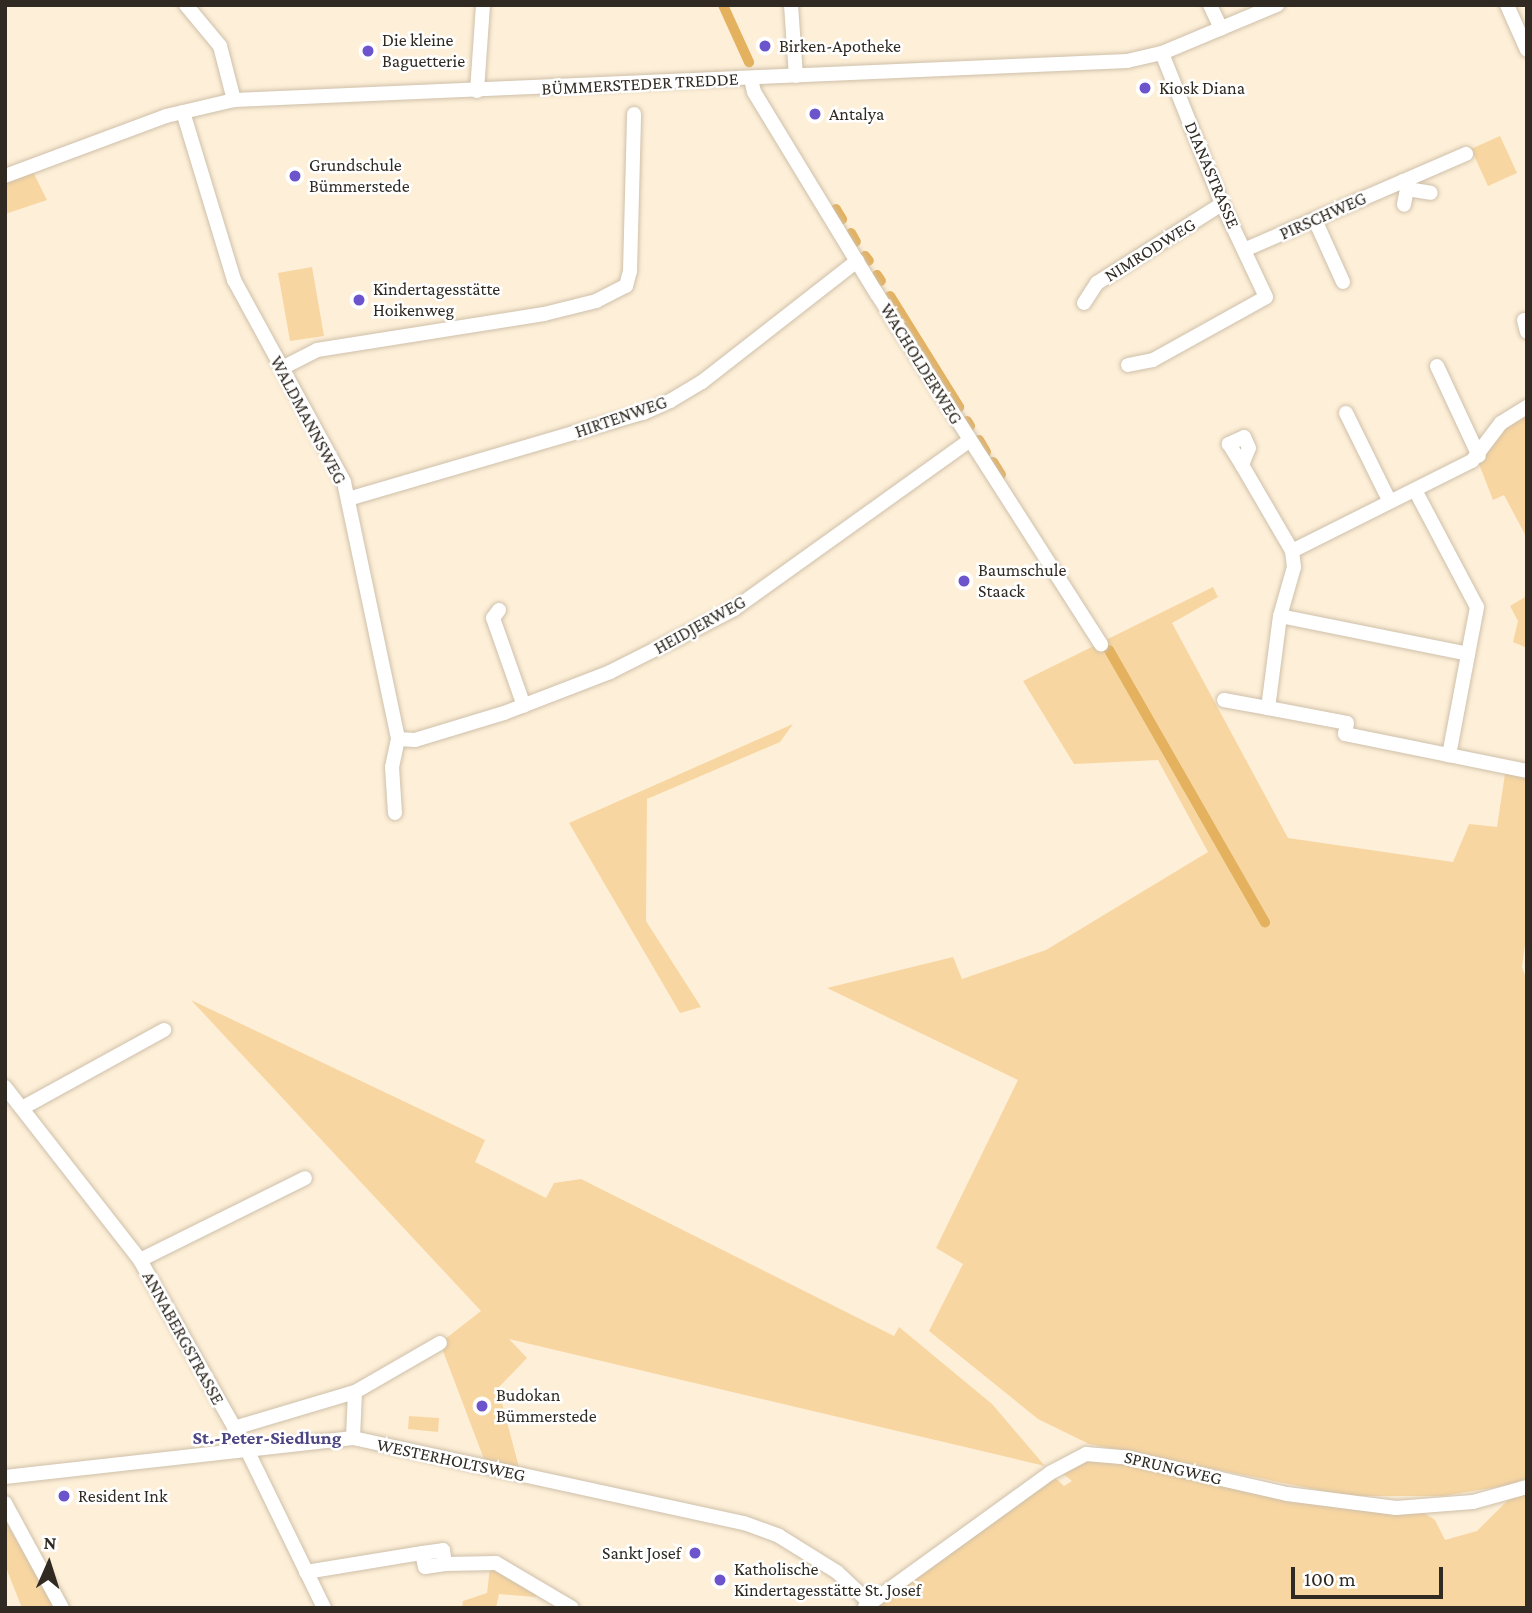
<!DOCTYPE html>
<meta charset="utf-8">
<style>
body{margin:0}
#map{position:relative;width:1532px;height:1613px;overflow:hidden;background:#feefd8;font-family:"Crimson Pro",serif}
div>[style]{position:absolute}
.green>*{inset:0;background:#f8d6a1}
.canal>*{height:10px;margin:-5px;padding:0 5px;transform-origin:5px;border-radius:5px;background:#e4b15f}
.roads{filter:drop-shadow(0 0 2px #cec0aa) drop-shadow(0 0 2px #cec0aa)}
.minor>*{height:14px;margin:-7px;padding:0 7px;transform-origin:7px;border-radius:7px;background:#fff}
.dots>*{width:19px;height:19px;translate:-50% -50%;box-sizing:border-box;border:4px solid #fff;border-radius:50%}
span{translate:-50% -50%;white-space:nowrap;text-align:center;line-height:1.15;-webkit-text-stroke:5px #fff;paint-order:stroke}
.poi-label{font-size:18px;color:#302a22}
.left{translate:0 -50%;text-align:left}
.right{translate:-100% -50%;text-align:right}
.street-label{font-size:18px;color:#302a22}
.neighbourhood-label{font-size:19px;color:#4d4582;font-weight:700}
.frame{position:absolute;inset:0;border:7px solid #302a22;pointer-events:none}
.north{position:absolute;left:14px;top:1529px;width:70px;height:70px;-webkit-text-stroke:5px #fff;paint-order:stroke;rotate:3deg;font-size:19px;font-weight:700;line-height:28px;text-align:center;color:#302a22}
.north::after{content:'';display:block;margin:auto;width:24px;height:32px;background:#302a22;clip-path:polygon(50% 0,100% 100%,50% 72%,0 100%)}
.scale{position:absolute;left:1291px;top:1567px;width:152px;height:32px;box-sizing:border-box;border:4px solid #302a22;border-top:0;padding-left:9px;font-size:21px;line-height:24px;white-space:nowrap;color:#302a22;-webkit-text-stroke:5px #fff;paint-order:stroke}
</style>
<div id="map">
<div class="green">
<div style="clip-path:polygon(1500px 136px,1517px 173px,1488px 186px,1471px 149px)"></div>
<div style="clip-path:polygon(30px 166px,47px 200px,5px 214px,5px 176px)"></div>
<div style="clip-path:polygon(312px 267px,324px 336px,290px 341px,278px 273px)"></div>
<div style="clip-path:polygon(1527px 413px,1527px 538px,1504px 495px,1493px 500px,1479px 464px,1507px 426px)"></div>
<div style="clip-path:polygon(1213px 587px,1218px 597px,1172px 623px,1288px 838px,1453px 862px,1469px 824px,1497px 827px,1506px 767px,1527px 771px,1527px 930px,1522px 967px,1527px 981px,1527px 1478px,1509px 1485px,1443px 1496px,1349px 1496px,1089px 1444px,1038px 1419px,929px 1331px,963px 1264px,936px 1248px,1018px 1080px,827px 988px,953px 957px,962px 979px,1046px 950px,1208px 852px,1158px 760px,1074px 764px,1023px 681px)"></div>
<div style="clip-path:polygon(1527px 596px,1527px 648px,1513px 642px,1518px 621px,1510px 606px)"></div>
<div style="clip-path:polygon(793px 724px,780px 742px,647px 799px,646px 921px,701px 1007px,680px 1013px,569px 823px)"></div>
<div style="clip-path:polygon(191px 1000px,485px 1140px,475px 1162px,546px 1198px,554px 1183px,581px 1179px,894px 1336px,899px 1327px,992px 1404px,1045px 1466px,509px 1339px,527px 1358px,498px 1388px,521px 1475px,487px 1467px,440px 1343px,481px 1311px)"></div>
<div style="clip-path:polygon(409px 1416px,439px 1418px,438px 1432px,408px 1429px)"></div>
<div style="clip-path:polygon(1087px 1456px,1387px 1512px,1424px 1513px,1435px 1520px,1445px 1540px,1477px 1531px,1509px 1499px,1527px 1492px,1527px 1608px,872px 1608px,1054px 1477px,1064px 1486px,1072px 1481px,1061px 1472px)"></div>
<div style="clip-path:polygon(5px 1520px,32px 1568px,57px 1608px,22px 1608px,5px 1565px)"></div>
<div style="clip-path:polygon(490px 1567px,539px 1592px,535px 1597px,499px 1594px,496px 1608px,462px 1608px,463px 1601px,487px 1593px)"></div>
</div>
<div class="canal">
<div style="left:723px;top:5px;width:63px;rotate:65.5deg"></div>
<div style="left:836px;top:209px;width:12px;rotate:59deg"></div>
<div style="left:851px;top:233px;width:10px;rotate:61deg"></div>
<div style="left:865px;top:256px;width:6px;rotate:51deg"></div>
<div style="left:877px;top:275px;width:7px;rotate:56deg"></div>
<div style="left:890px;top:296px;width:131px;rotate:58.1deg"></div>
<div style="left:967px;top:421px;width:6px;rotate:59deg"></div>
<div style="left:979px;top:440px;width:14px;rotate:60deg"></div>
<div style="left:993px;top:462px;width:15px;rotate:58deg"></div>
<div style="left:1109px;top:650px;width:314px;rotate:60.2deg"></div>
</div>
<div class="roads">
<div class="minor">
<div style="left:186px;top:5px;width:53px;rotate:50.3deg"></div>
<div style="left:220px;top:46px;width:56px;rotate:75.5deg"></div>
<div style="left:791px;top:5px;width:71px;rotate:86deg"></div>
<div style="left:1210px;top:5px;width:26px;rotate:65deg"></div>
<div style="left:1507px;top:5px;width:49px;rotate:66deg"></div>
<div style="left:751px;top:79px;width:13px;rotate:77deg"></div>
<div style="left:754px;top:92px;width:237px;rotate:58.7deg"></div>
<div style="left:877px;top:294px;width:416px;rotate:57.4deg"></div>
<div style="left:477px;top:91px;width:86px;rotate:-86deg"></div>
<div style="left:183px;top:112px;width:176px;rotate:73.1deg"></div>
<div style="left:234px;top:280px;width:230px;rotate:61.4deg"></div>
<div style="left:344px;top:482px;width:263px;rotate:78.1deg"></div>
<div style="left:398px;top:739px;width:29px;rotate:102deg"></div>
<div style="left:392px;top:767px;width:46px;rotate:86.3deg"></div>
<div style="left:5px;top:176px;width:172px;rotate:-20.4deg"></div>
<div style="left:166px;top:116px;width:70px;rotate:-13.2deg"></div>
<div style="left:234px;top:100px;width:894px;rotate:-2.5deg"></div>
<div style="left:1127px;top:61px;width:36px;rotate:-13deg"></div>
<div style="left:1162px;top:53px;width:125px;rotate:-22.7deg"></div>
<div style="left:1403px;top:181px;width:9px;rotate:63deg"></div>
<div style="left:1407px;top:189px;width:16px;rotate:101deg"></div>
<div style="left:1407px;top:189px;width:24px;rotate:9deg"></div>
<div style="left:1315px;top:220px;width:68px;rotate:65.7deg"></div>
<div style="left:1244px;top:250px;width:242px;rotate:-23.4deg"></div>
<div style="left:1084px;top:303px;width:24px;rotate:-57deg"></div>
<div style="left:1097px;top:283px;width:148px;rotate:-32.3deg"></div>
<div style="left:1524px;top:320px;width:12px;rotate:76deg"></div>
<div style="left:1128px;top:365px;width:25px;rotate:-11deg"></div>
<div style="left:1153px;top:360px;width:129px;rotate:-29.1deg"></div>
<div style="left:1266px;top:297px;width:103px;rotate:-115.3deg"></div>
<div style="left:1222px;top:204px;width:162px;rotate:-111.7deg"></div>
<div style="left:1437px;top:366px;width:99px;rotate:65deg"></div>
<div style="left:282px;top:368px;width:39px;rotate:-27deg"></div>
<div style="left:317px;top:350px;width:230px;rotate:-9deg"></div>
<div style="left:544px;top:314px;width:54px;rotate:-14deg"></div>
<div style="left:596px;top:301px;width:34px;rotate:-27deg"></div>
<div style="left:626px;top:286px;width:16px;rotate:-75deg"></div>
<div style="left:630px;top:271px;width:157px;rotate:-88.5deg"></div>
<div style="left:1346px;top:413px;width:97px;rotate:63.7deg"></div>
<div style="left:1242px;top:465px;width:18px;rotate:-68deg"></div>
<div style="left:1249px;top:448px;width:12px;rotate:-114deg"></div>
<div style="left:1244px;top:437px;width:17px;rotate:155deg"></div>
<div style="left:1229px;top:444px;width:25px;rotate:58deg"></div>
<div style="left:1242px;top:465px;width:99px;rotate:59.8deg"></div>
<div style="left:1292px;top:551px;width:201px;rotate:-26.6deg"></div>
<div style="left:1472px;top:461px;width:48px;rotate:-52.7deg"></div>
<div style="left:1501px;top:423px;width:31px;rotate:-32deg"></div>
<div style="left:1415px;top:490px;width:132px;rotate:62.1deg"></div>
<div style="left:1477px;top:607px;width:151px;rotate:100.7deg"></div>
<div style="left:348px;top:499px;width:307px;rotate:-16.3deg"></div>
<div style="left:643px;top:413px;width:30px;rotate:-24deg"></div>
<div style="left:670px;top:401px;width:37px;rotate:-31deg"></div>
<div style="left:702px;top:382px;width:197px;rotate:-38deg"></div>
<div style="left:1292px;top:551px;width:16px;rotate:83deg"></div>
<div style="left:1294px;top:567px;width:51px;rotate:105.9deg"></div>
<div style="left:1280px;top:616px;width:93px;rotate:97.4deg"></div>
<div style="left:1268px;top:708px;width:80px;rotate:10.8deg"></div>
<div style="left:1347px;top:723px;width:11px;rotate:100deg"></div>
<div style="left:1345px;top:734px;width:186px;rotate:11.5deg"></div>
<div style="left:499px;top:610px;width:10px;rotate:127deg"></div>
<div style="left:493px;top:618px;width:93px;rotate:70.6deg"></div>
<div style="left:1280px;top:616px;width:192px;rotate:11.4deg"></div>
<div style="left:1224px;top:700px;width:45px;rotate:10.3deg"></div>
<div style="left:398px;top:739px;width:17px;rotate:3deg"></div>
<div style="left:415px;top:740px;width:93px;rotate:-16.9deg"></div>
<div style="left:504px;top:713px;width:114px;rotate:-21.1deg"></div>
<div style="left:610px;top:672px;width:74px;rotate:-26.6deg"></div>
<div style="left:676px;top:639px;width:65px;rotate:-27.3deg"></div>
<div style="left:734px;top:609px;width:289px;rotate:-35.6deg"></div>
<div style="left:5px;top:1087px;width:219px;rotate:52deg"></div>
<div style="left:140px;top:1260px;width:220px;rotate:60.6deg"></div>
<div style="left:248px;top:1452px;width:174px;rotate:64deg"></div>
<div style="left:24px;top:1107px;width:160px;rotate:-28.8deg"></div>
<div style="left:140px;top:1260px;width:184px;rotate:-26.4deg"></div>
<div style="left:355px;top:1392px;width:98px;rotate:-30deg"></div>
<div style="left:234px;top:1428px;width:126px;rotate:-16.6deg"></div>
<div style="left:355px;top:1392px;width:46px;rotate:92.5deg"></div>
<div style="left:5px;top:1477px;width:350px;rotate:-6.4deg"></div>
<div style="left:353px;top:1438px;width:400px;rotate:12.3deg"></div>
<div style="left:744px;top:1523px;width:37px;rotate:20deg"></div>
<div style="left:779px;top:1536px;width:68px;rotate:31.8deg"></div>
<div style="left:837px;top:1572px;width:45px;rotate:43.2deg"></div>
<div style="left:5px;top:1503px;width:119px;rotate:61.5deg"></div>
<div style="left:445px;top:1564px;width:51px;rotate:-1.1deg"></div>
<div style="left:496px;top:1563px;width:88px;rotate:30.6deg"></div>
<div style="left:306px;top:1572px;width:118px;rotate:-9.3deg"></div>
<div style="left:422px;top:1553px;width:21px;rotate:-8deg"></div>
<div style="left:443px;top:1550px;width:14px;rotate:82deg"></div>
<div style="left:445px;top:1564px;width:20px;rotate:171deg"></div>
<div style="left:425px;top:1567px;width:14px;rotate:-102deg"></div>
<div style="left:865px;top:1607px;width:228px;rotate:-35.9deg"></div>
<div style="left:1050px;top:1473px;width:41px;rotate:-27.8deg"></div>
<div style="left:1086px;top:1454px;width:38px;rotate:5deg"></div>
<div style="left:1124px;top:1457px;width:167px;rotate:12.8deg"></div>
<div style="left:1287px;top:1494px;width:110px;rotate:7.3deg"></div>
<div style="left:1396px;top:1508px;width:77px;rotate:-4.5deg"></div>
<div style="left:1473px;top:1502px;width:56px;rotate:-15.5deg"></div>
</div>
</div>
<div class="dots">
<div style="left:765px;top:46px;background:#6c54cd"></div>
<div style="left:368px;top:51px;background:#6c54cd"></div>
<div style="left:1145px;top:88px;background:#6c54cd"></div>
<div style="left:815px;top:114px;background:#6c54cd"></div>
<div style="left:295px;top:176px;background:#6c54cd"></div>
<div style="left:359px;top:300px;background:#6c54cd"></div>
<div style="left:964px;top:581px;background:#6c54cd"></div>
<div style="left:482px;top:1406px;background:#6c54cd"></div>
<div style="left:64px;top:1496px;background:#6c54cd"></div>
<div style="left:695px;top:1553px;background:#6c54cd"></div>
<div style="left:720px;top:1580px;background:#6c54cd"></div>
</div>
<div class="poi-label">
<span class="left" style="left:382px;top:51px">Die kleine<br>Baguetterie</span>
<span class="left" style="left:779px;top:46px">Birken-Apotheke</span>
<span class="left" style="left:1159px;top:88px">Kiosk Diana</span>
<span class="left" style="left:829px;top:114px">Antalya</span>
<span class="left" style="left:309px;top:176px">Grundschule<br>Bümmerstede</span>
<span class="left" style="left:373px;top:300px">Kindertagesstätte<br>Hoikenweg</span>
<span class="left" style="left:978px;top:581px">Baumschule<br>Staack</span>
<span class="left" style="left:496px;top:1406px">Budokan<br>Bümmerstede</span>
<span class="left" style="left:78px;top:1496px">Resident Ink</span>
<span class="right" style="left:681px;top:1553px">Sankt Josef</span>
<span class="left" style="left:734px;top:1580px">Katholische<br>Kindertagesstätte St. Josef</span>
</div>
<div class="street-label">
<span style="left:640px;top:84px;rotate:-3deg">BÜMMERSTEDER TREDDE</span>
<span style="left:1212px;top:175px;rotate:67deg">DIANASTRASSE</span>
<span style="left:1323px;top:216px;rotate:-24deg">PIRSCHWEG</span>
<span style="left:1150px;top:250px;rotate:-32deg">NIMRODWEG</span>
<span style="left:921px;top:364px;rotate:58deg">WACHOLDERWEG</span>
<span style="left:621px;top:417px;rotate:-19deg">HIRTENWEG</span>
<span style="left:308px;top:420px;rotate:62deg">WALDMANNSWEG</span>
<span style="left:700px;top:625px;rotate:-29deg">HEIDJERWEG</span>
<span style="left:183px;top:1338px;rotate:61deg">ANNABERGSTRASSE</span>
<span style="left:451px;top:1460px;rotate:12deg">WESTERHOLTSWEG</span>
<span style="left:1173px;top:1468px;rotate:13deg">SPRUNGWEG</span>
</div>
<div class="neighbourhood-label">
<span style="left:267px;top:1438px">St.-Peter-Siedlung</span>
</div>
<div class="frame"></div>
<div class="north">N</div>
<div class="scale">100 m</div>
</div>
